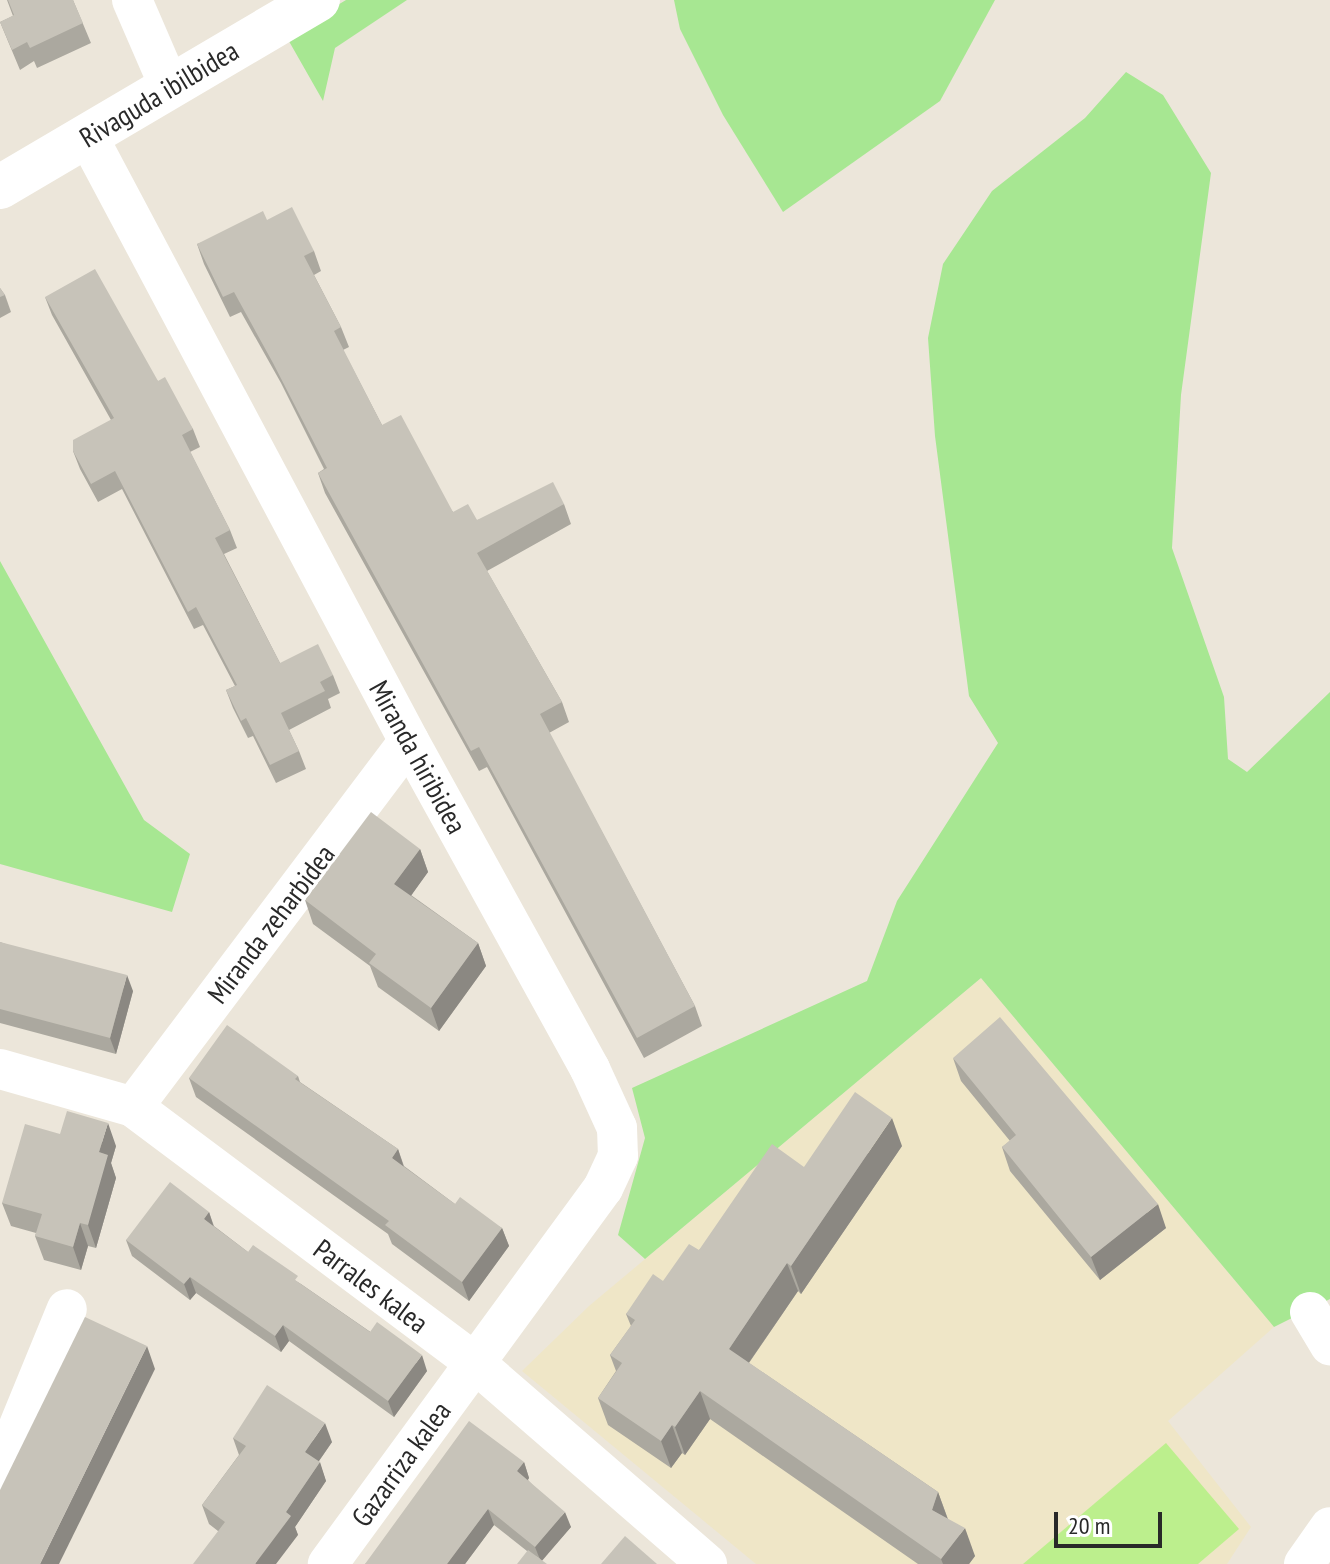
<!DOCTYPE html>
<style>
body{margin:0}
#map{position:relative;width:1330px;height:1564px;overflow:hidden;background:#ece6da;font-family:"PT Sans Narrow",sans-serif}
div>[style]{position:absolute}
.education>*{inset:0;background:#efe6c7}
.green>*{inset:0;background:#a7e792}
.pitch>*{inset:0;background:#bcef8d}
.minor>*{height:40px;margin:-20px;padding:0 20px;transform-origin:20px;border-radius:20px;background:#fff}
.tertiary>*{height:44px;margin:-22px;padding:0 22px;transform-origin:22px;border-radius:22px;background:#fff}
.wall>*{inset:0;background:#aba89f}
.shaded-wall>*{inset:0;background:#8b8882}
.building>*{inset:0;background:#c7c3b9}
span{translate:-50% -50%;white-space:nowrap;text-align:center;line-height:1.15;-webkit-text-stroke:6px #fff;paint-order:stroke}
.street-label{font-size:28px;color:#292929}
.scale{position:absolute;left:1054px;top:1512px;width:108px;height:36px;box-sizing:border-box;border:4px solid #292929;border-top:0;padding-left:10px;font-size:24px;line-height:28px;white-space:nowrap;color:#292929;-webkit-text-stroke:6px #fff;paint-order:stroke}
</style>
<div id="map">
<div class="education">
<div style="clip-path:polygon(981px 978px,1274px 1327px,1168px 1421px,1251px 1527px,1227px 1564px,756px 1564px,522px 1371px,589px 1306px)"></div>
</div>
<div class="green">
<div style="clip-path:polygon(346px 0,407px 0,335px 48px,323px 101px,286px 36px)"></div>
<div style="clip-path:polygon(674px 0,995px 0,940px 101px,783px 212px,723px 115px,680px 29px)"></div>
<div style="clip-path:polygon(1126px 72px,1163px 95px,1211px 173px,1181px 395px,1172px 548px,1224px 697px,1228px 759px,1247px 772px,1330px 692px,1330px 1299px,1274px 1327px,981px 978px,645px 1259px,618px 1235px,645px 1138px,632px 1088px,867px 981px,897px 901px,998px 743px,969px 696px,935px 436px,928px 338px,943px 264px,992px 191px,1085px 118px)"></div>
<div style="clip-path:polygon(0 561px,144px 820px,190px 854px,172px 912px,0 864px)"></div>
</div>
<div class="pitch">
<div style="clip-path:polygon(1166px 1443px,1239px 1529px,1198px 1564px,1023px 1564px)"></div>
</div>
<div class="minor">
<div style="left:132px;top:0;width:96px;rotate:66.6deg"></div>
<div style="left:88px;top:137px;width:684px;rotate:62.01deg"></div>
<div style="left:409px;top:741px;width:375px;rotate:61.1deg"></div>
<div style="left:590px;top:1069px;width:65px;rotate:65.4deg"></div>
<div style="left:617px;top:1128px;width:28px;rotate:88deg"></div>
<div style="left:618px;top:1156px;width:35px;rotate:115deg"></div>
<div style="left:603px;top:1188px;width:466px;rotate:126.2deg"></div>
<div style="left:0;top:1069px;width:138px;rotate:15.9deg"></div>
<div style="left:133px;top:1107px;width:427px;rotate:36.8deg"></div>
<div style="left:475px;top:1363px;width:307px;rotate:40.9deg"></div>
<div style="left:133px;top:1107px;width:458px;rotate:-53deg"></div>
<div style="left:1310px;top:1312px;width:39px;rotate:59deg"></div>
<div style="left:0;top:1472px;width:176px;rotate:-67.7deg"></div>
<div style="left:1304px;top:1564px;width:45px;rotate:-54.9deg"></div>
</div>
<div class="tertiary">
<div style="left:0;top:187px;width:369px;rotate:-30.5deg"></div>
</div>
<div class="wall">
<div style="clip-path:polygon(7px 0,73px 0,91px 43px,37px 68px,34px 61px,20px 70px,0 22px,13px 16px)"></div>
<div style="clip-path:polygon(267px 220px,314px 251px,321px 271px,314px 275px,341px 327px,349px 347px,343px 350px,382px 425px,453px 512px,477px 520px,564px 504px,571px 524px,487px 571px,562px 702px,569px 722px,549px 733px,695px 1006px,702px 1026px,644px 1058px,487px 767px,479px 771px,325px 493px,318px 473px,324px 469px,281px 383px,241px 312px,230px 317px,204px 264px,197px 244px)"></div>
<div style="clip-path:polygon(0 288px,5px 295px,11px 312px,0 318px)"></div>
<div style="clip-path:polygon(45px 297px,158px 381px,193px 429px,200px 447px,190px 452px,230px 530px,237px 548px,224px 554px,280px 663px,333px 675px,340px 693px,328px 699px,331px 708px,289px 730px,299px 751px,306px 769px,276px 783px,253px 736px,248px 738px,233px 708px,226px 690px,235px 686px,203px 625px,194px 629px,122px 489px,98px 502px,80px 469px,73px 451px,111px 420px,52px 315px)"></div>
<div style="clip-path:polygon(420px 849px,428px 872px,411px 895px,478px 943px,486px 966px,439px 1031px,378px 987px,370px 966px,313px 924px,305px 900px)"></div>
<div style="clip-path:polygon(0 942px,133px 991px,116px 1054px,0 1023px)"></div>
<div style="clip-path:polygon(953px 1058px,1166px 1228px,1100px 1280px,1010px 1171px,1002px 1147px,1010px 1141px,961px 1081px)"></div>
<div style="clip-path:polygon(298px 1076px,300px 1082px,398px 1149px,404px 1166px,455px 1204px,502px 1228px,509px 1246px,469px 1301px,392px 1244px,388px 1234px,196px 1097px,189px 1078px)"></div>
<div style="clip-path:polygon(60px 1134px,116px 1146px,111px 1163px,116px 1178px,96px 1248px,88px 1246px,81px 1270px,44px 1260px,35px 1236px,36px 1233px,11px 1226px,2px 1203px)"></div>
<div style="clip-path:polygon(902px 1146px,801px 1294px,798px 1291px,749px 1363px,938px 1492px,948px 1519px,975px 1556px,969px 1564px,918px 1564px,710px 1419px,685px 1455px,682px 1453px,671px 1468px,608px 1425px,598px 1398px,616px 1371px,610px 1355px,631px 1326px,626px 1314px,699px 1250px,804px 1167px)"></div>
<div style="clip-path:polygon(209px 1212px,214px 1226px,248px 1252px,301px 1284px,427px 1371px,394px 1417px,289px 1341px,281px 1352px,196px 1293px,190px 1300px,132px 1256px,126px 1240px)"></div>
<div style="clip-path:polygon(233px 1438px,332px 1442px,319px 1461px,326px 1481px,295px 1527px,298px 1535px,218px 1531px,209px 1524px,202px 1505px,239px 1455px)"></div>
<div style="clip-path:polygon(524px 1462px,529px 1478px,528px 1480px,571px 1527px,542px 1560px,527px 1551px,494px 1525px,465px 1564px,365px 1564px)"></div>
</div>
<div class="shaded-wall">
<div style="clip-path:polygon(420px 849px,428px 872px,403px 907px,394px 884px)"></div>
<div style="clip-path:polygon(478px 943px,486px 966px,439px 1031px,431px 1008px)"></div>
<div style="clip-path:polygon(127px 975px,133px 991px,116px 1054px,110px 1038px)"></div>
<div style="clip-path:polygon(892px 1118px,902px 1146px,801px 1294px,791px 1266px)"></div>
<div style="clip-path:polygon(108px 1123px,116px 1146px,111px 1163px,116px 1178px,96px 1248px,88px 1225px,99px 1152px)"></div>
<div style="clip-path:polygon(398px 1149px,404px 1168px,392px 1158px)"></div>
<div style="clip-path:polygon(1158px 1204px,1166px 1228px,1100px 1280px,1091px 1257px)"></div>
<div style="clip-path:polygon(209px 1212px,214px 1228px,204px 1219px)"></div>
<div style="clip-path:polygon(80px 1223px,88px 1246px,81px 1270px,73px 1247px)"></div>
<div style="clip-path:polygon(502px 1228px,509px 1246px,469px 1301px,462px 1282px)"></div>
<div style="clip-path:polygon(787px 1263px,798px 1291px,739px 1377px,729px 1349px)"></div>
<div style="clip-path:polygon(190px 1277px,196px 1293px,190px 1300px,184px 1284px)"></div>
<div style="clip-path:polygon(283px 1325px,289px 1341px,281px 1352px,275px 1336px)"></div>
<div style="clip-path:polygon(147px 1346px,155px 1369px,59px 1564px,40px 1564px)"></div>
<div style="clip-path:polygon(422px 1355px,427px 1371px,394px 1417px,388px 1401px)"></div>
<div style="clip-path:polygon(700px 1391px,710px 1419px,685px 1455px,675px 1427px)"></div>
<div style="clip-path:polygon(325px 1423px,332px 1442px,312px 1471px,305px 1452px)"></div>
<div style="clip-path:polygon(672px 1425px,682px 1453px,671px 1468px,661px 1441px)"></div>
<div style="clip-path:polygon(320px 1462px,326px 1481px,295px 1527px,298px 1535px,276px 1564px,255px 1564px,286px 1512px)"></div>
<div style="clip-path:polygon(524px 1462px,529px 1478px,523px 1486px,517px 1471px)"></div>
<div style="clip-path:polygon(938px 1492px,948px 1520px,932px 1510px)"></div>
<div style="clip-path:polygon(488px 1509px,494px 1525px,465px 1564px,447px 1564px)"></div>
<div style="clip-path:polygon(565px 1512px,571px 1527px,541px 1562px,535px 1547px)"></div>
<div style="clip-path:polygon(965px 1528px,975px 1556px,969px 1564px,943px 1564px,941px 1559px)"></div>
</div>
<div class="building">
<div style="clip-path:polygon(8px 0,73px 0,83px 23px,30px 48px,27px 42px,12px 50px,0 22px,14px 15px)"></div>
<div style="clip-path:polygon(292px 207px,314px 251px,304px 256px,341px 327px,334px 331px,382px 425px,401px 415px,453px 512px,468px 504px,477px 520px,553px 482px,564px 504px,477px 553px,562px 702px,540px 714px,695px 1006px,637px 1038px,479px 747px,471px 751px,318px 473px,327px 468px,273px 363px,234px 292px,223px 297px,197px 244px,263px 211px,267px 220px)"></div>
<div style="clip-path:polygon(95px 269px,158px 381px,165px 377px,193px 429px,182px 435px,230px 530px,215px 538px,280px 663px,318px 644px,333px 675px,320px 682px,325px 691px,281px 713px,299px 751px,270px 765px,246px 718px,241px 721px,226px 690px,237px 685px,196px 607px,188px 612px,115px 471px,91px 484px,73px 451px,73px 440px,114px 418px,45px 297px)"></div>
<div style="clip-path:polygon(0 288px,5px 295px,0 297px)"></div>
<div style="clip-path:polygon(371px 812px,420px 849px,394px 884px,478px 943px,431px 1008px,369px 963px,376px 954px,305px 900px)"></div>
<div style="clip-path:polygon(0 942px,127px 975px,110px 1038px,0 1009px)"></div>
<div style="clip-path:polygon(1000px 1017px,1158px 1204px,1091px 1257px,1002px 1147px,1016px 1135px,953px 1058px)"></div>
<div style="clip-path:polygon(227px 1025px,298px 1076px,295px 1079px,398px 1149px,392px 1158px,455px 1204px,460px 1197px,502px 1228px,462px 1282px,385px 1225px,389px 1221px,189px 1078px)"></div>
<div style="clip-path:polygon(855px 1092px,892px 1118px,791px 1266px,787px 1263px,729px 1349px,938px 1492px,932px 1510px,965px 1528px,941px 1559px,700px 1391px,675px 1427px,672px 1425px,661px 1441px,598px 1398px,622px 1363px,610px 1355px,635px 1320px,626px 1314px,653px 1274px,663px 1281px,689px 1244px,699px 1250px,772px 1144px,804px 1167px)"></div>
<div style="clip-path:polygon(67px 1111px,108px 1123px,99px 1152px,108px 1155px,88px 1225px,80px 1223px,73px 1247px,35px 1236px,42px 1214px,2px 1203px,25px 1124px,60px 1134px)"></div>
<div style="clip-path:polygon(170px 1182px,209px 1212px,204px 1219px,248px 1252px,253px 1245px,298px 1276px,295px 1280px,370px 1332px,377px 1322px,422px 1355px,388px 1401px,283px 1325px,275px 1336px,190px 1277px,184px 1284px,126px 1240px)"></div>
<div style="clip-path:polygon(85px 1317px,147px 1346px,40px 1564px,0 1564px,0 1490px)"></div>
<div style="clip-path:polygon(267px 1385px,325px 1423px,305px 1452px,320px 1462px,286px 1512px,291px 1516px,255px 1564px,193px 1564px,225px 1522px,202px 1505px,246px 1446px,233px 1438px)"></div>
<div style="clip-path:polygon(469px 1421px,524px 1462px,517px 1471px,565px 1512px,535px 1547px,488px 1509px,447px 1564px,365px 1564px)"></div>
<div style="clip-path:polygon(625px 1536px,657px 1564px,601px 1564px)"></div>
<div style="clip-path:polygon(528px 1550px,547px 1564px,517px 1564px)"></div>
</div>
<div class="street-label">
<span style="left:159px;top:94px;rotate:-31deg">Rivaguda ibilbidea</span>
<span style="left:418px;top:757px;rotate:61deg">Miranda hiribidea</span>
<span style="left:271px;top:924px;rotate:-53deg">Miranda zeharbidea</span>
<span style="left:371px;top:1286px;rotate:37deg">Parrales kalea</span>
<span style="left:401px;top:1464px;rotate:-54deg">Gazarriza kalea</span>
</div>
<div class="scale">20 m</div>
</div>
